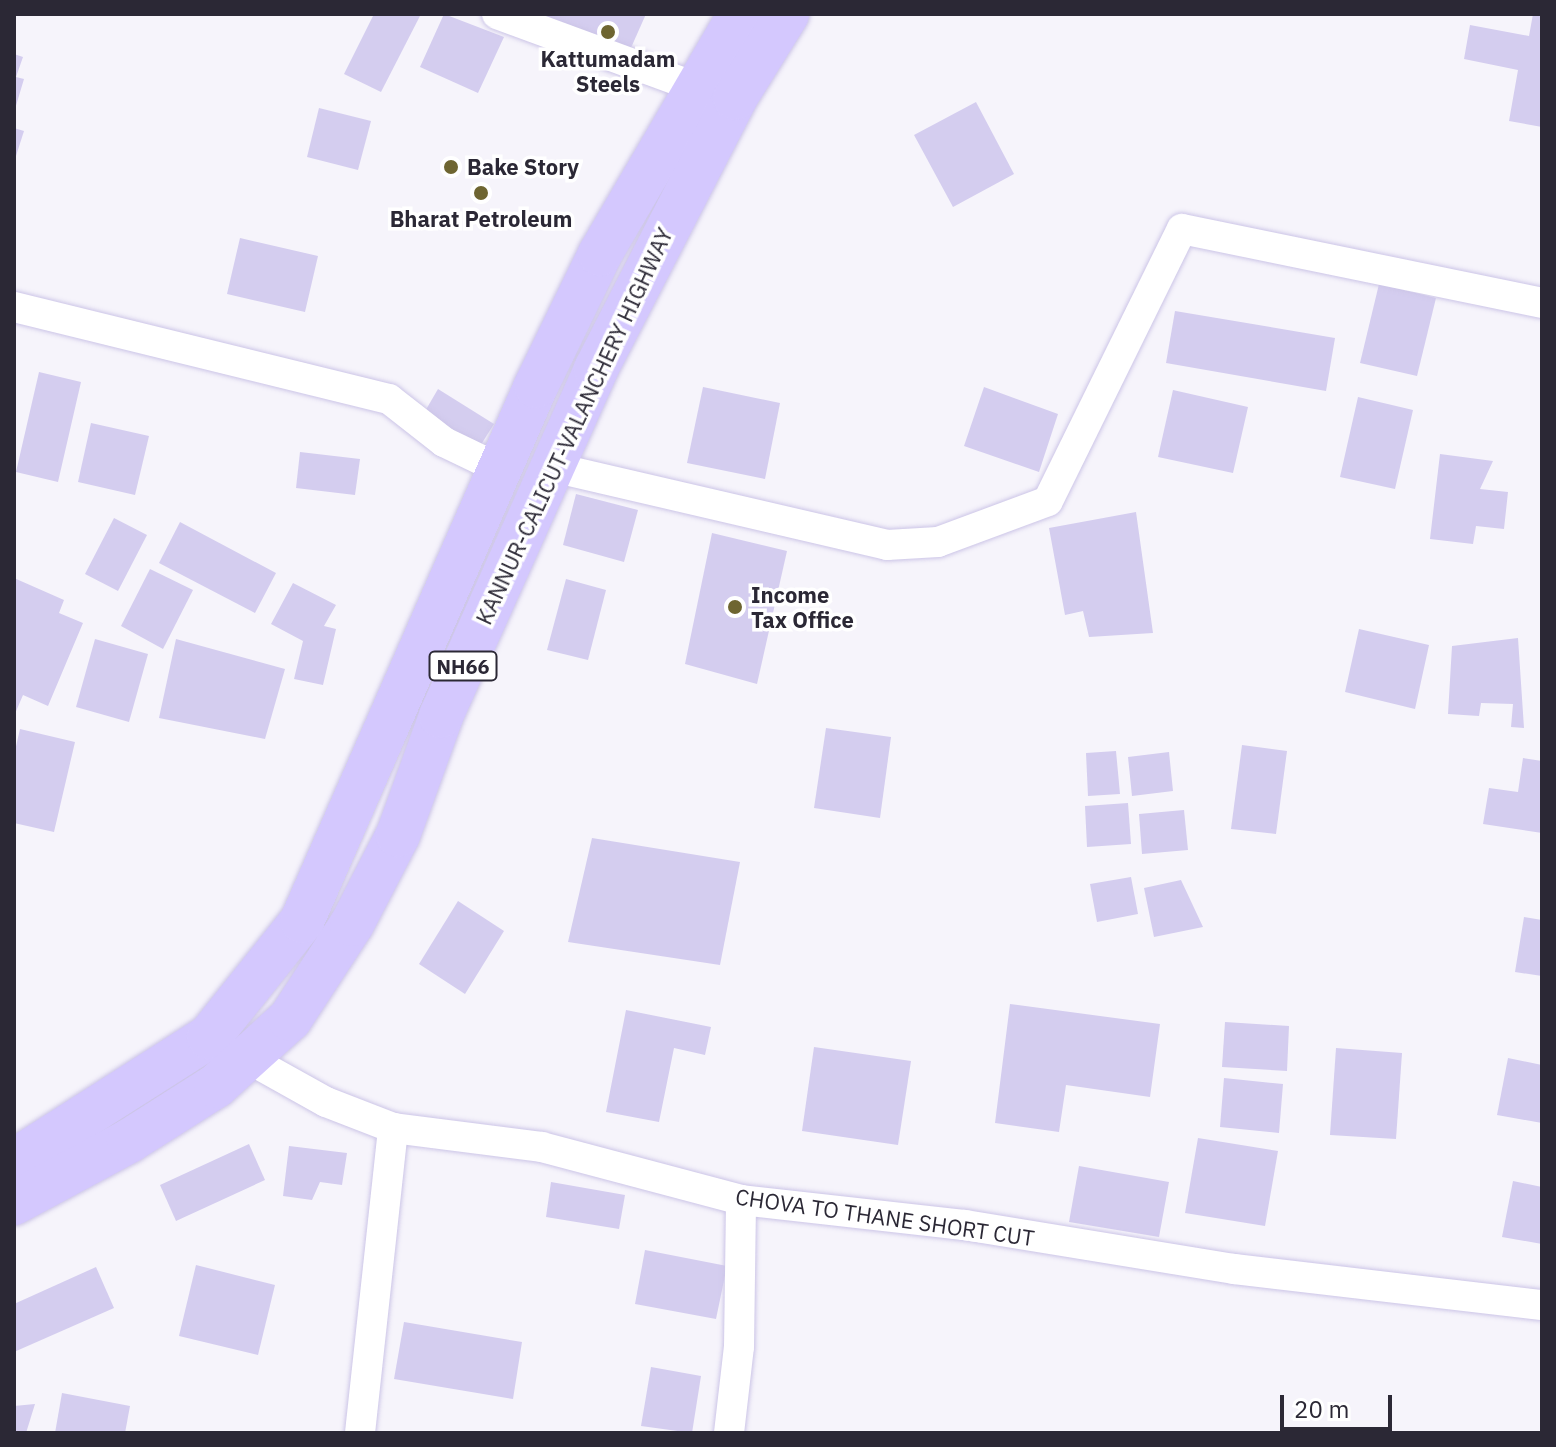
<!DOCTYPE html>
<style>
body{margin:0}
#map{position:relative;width:1556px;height:1447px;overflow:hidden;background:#f6f4fb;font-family:"IBM Plex Sans",sans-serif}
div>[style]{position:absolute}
.building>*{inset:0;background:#d4cdef}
.roads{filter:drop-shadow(0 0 2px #ccc5e7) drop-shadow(0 0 2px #ccc5e7)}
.minor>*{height:30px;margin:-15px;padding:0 15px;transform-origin:15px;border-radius:15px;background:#fff}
.trunk>*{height:44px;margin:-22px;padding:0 22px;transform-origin:22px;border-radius:22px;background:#d4c8fe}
.dots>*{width:22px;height:22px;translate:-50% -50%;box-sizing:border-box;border:4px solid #fff;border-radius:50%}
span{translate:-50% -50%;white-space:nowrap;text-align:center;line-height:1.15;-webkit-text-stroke:7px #fff;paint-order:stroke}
.shield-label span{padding:2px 6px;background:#fff;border:2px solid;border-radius:6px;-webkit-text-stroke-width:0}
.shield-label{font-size:20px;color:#2b2835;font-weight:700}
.poi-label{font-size:22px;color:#2b2835;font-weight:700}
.left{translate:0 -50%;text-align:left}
.street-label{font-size:22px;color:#2b2835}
.frame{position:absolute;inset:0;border:16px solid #2b2835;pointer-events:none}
.scale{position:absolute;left:1280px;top:1395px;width:112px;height:36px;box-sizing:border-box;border:4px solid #2b2835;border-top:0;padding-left:10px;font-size:24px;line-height:28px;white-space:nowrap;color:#2b2835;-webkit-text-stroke:6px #fff;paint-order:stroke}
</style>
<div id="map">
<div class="building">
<div style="clip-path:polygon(374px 14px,421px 14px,381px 92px,344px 74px)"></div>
<div style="clip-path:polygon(444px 14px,504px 37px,478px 93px,420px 67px)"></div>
<div style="clip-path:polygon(533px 14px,646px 14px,630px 50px)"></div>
<div style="clip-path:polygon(1533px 14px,1542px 14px,1542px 127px,1509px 121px,1518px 70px,1464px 59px,1470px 25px,1529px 36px)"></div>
<div style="clip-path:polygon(14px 54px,23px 57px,16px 77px,24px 79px,15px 109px)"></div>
<div style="clip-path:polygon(976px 102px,1014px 174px,953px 207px,914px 135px)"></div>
<div style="clip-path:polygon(319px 108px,371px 121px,358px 170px,307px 157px)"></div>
<div style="clip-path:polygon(14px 128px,24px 131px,15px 159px,14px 159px)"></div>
<div style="clip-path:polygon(240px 238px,318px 256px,305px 312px,227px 294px)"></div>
<div style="clip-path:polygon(1379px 284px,1436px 298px,1417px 376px,1360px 363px)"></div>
<div style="clip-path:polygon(1175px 311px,1335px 338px,1326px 391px,1166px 363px)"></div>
<div style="clip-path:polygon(39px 372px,81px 382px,58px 482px,16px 472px)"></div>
<div style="clip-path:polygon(703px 387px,780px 403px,765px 479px,687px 463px)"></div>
<div style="clip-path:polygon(984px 387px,1058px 414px,1039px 472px,964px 446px)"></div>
<div style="clip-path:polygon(438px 389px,494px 424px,472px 459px,417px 425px)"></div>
<div style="clip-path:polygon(1173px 390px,1248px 407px,1233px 473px,1158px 457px)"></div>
<div style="clip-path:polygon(1358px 397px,1413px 410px,1395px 489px,1340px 477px)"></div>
<div style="clip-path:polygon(91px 423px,149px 436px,135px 495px,78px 482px)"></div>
<div style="clip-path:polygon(300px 452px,360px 459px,355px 495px,296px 488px)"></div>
<div style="clip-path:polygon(1440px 454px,1493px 461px,1480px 489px,1508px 492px,1504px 529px,1476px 526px,1473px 544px,1430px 539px)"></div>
<div style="clip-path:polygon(576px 494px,638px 510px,624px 562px,563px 545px)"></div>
<div style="clip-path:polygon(1136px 512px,1153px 633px,1089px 637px,1083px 611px,1065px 615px,1049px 528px)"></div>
<div style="clip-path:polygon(114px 518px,147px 535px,118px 591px,85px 574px)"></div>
<div style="clip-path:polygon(180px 522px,276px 573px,255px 613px,159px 563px)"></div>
<div style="clip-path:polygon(712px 533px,787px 551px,757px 684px,685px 664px)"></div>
<div style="clip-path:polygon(150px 569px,193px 590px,163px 649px,121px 626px)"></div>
<div style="clip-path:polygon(14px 578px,64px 600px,59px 613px,83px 623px,48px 706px,23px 695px,14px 716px)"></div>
<div style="clip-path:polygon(566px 579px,606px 590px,588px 660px,547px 650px)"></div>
<div style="clip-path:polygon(293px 583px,336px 605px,324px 626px,336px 629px,323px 685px,294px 679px,303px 641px,271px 624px)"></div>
<div style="clip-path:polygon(1359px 629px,1429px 645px,1415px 709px,1345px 692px)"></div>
<div style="clip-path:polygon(1518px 638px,1524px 728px,1511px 727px,1513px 704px,1481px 703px,1479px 716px,1448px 714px,1452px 646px)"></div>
<div style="clip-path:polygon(95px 639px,148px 654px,129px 722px,76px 707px)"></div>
<div style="clip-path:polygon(176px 639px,285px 669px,265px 739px,159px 718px)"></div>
<div style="clip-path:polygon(826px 728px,891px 737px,880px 818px,814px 808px)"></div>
<div style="clip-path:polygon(20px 729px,75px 742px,54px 832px,14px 823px,14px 755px)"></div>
<div style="clip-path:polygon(1242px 745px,1287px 751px,1276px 834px,1231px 829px)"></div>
<div style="clip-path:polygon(1116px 751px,1120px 794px,1088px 796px,1086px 753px)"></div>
<div style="clip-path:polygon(1169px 752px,1173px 791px,1132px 796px,1128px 757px)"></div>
<div style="clip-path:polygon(1523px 758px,1542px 761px,1542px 833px,1483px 824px,1489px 788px,1518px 792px)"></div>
<div style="clip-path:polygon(1128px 803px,1131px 844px,1087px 847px,1085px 806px)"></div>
<div style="clip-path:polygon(1184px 810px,1188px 850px,1142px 854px,1139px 814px)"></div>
<div style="clip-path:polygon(592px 838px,740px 862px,720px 965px,568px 942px)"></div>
<div style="clip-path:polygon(1131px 877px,1138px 914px,1097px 922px,1090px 884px)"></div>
<div style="clip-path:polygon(1181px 880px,1203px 927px,1154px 937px,1144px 888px)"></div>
<div style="clip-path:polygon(458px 901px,504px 931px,465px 994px,419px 964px)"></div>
<div style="clip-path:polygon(1524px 917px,1542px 920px,1542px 976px,1515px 972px)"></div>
<div style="clip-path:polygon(1010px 1004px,1160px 1024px,1150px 1097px,1066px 1085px,1059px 1132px,995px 1123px)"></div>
<div style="clip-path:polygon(626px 1010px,711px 1027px,705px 1055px,674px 1048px,659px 1122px,606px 1112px)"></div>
<div style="clip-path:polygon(1225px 1022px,1289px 1026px,1287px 1071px,1222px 1067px)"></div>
<div style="clip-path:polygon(814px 1047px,911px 1061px,898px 1145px,802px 1131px)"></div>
<div style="clip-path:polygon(1336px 1048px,1402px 1053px,1396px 1139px,1330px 1135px)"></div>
<div style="clip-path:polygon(1508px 1058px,1542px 1065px,1542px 1123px,1497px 1115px)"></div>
<div style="clip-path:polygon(1224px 1078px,1283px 1084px,1279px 1133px,1220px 1127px)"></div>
<div style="clip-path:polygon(1198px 1138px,1278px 1151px,1265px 1226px,1185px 1213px)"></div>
<div style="clip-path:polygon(249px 1144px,265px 1180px,176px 1221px,160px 1185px)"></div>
<div style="clip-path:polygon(289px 1146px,347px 1153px,342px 1185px,320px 1182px,312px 1200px,283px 1196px)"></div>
<div style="clip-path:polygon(1079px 1166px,1169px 1182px,1159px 1237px,1069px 1222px)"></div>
<div style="clip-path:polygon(1513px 1181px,1542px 1187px,1542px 1244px,1502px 1237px)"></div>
<div style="clip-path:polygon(551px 1182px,625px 1195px,619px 1229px,546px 1217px)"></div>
<div style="clip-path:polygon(645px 1250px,727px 1266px,716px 1319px,635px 1304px)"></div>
<div style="clip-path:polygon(196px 1265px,275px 1285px,258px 1355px,179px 1336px)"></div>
<div style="clip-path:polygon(96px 1267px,114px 1308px,14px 1352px,14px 1304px)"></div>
<div style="clip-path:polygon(404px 1322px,522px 1342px,513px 1399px,394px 1379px)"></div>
<div style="clip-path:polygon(651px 1367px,701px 1376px,692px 1433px,641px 1426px)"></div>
<div style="clip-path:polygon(62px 1393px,130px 1406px,125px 1433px,55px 1433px)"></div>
<div style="clip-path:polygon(35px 1404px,26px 1433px,14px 1433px,14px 1406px)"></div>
</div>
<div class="roads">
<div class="minor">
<div style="left:497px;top:14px;width:211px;rotate:20.2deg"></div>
<div style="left:14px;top:307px;width:386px;rotate:13.8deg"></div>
<div style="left:389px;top:399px;width:70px;rotate:38deg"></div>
<div style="left:444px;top:442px;width:60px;rotate:25.7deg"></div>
<div style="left:552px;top:467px;width:344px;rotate:13.1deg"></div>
<div style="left:887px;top:545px;width:51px;rotate:-3.4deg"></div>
<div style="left:938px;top:542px;width:117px;rotate:-20.4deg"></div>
<div style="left:1048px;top:501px;width:303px;rotate:-63.8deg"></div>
<div style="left:1182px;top:229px;width:368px;rotate:11.6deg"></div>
<div style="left:247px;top:1058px;width:90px;rotate:29.1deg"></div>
<div style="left:326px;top:1102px;width:72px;rotate:21.2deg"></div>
<div style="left:393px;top:1128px;width:150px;rotate:7.3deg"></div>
<div style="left:542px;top:1147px;width:206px;rotate:14.9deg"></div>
<div style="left:741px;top:1200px;width:225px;rotate:6.4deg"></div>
<div style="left:965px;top:1225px;width:273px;rotate:9.3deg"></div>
<div style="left:1234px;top:1269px;width:310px;rotate:6.7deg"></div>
<div style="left:360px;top:1433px;width:307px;rotate:-83.8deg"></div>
<div style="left:729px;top:1433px;width:87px;rotate:-83.4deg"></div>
<div style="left:739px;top:1347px;width:147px;rotate:-89.2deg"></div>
</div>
<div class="trunk">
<div style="left:14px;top:1161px;width:231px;rotate:-32.5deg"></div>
<div style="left:209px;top:1037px;width:149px;rotate:-51.3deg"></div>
<div style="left:302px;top:921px;width:584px;rotate:-66.38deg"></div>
<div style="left:536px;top:386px;width:147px;rotate:-64.1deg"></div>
<div style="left:600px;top:254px;width:278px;rotate:-59.7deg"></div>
<div style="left:14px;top:1203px;width:131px;rotate:-28.3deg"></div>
<div style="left:129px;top:1141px;width:103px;rotate:-32.3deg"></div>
<div style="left:216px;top:1086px;width:100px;rotate:-42.2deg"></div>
<div style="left:290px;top:1019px;width:113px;rotate:-56.9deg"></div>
<div style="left:352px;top:924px;width:100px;rotate:-62.7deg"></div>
<div style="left:398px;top:835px;width:127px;rotate:-70.1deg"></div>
<div style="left:441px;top:716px;width:380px;rotate:-65.9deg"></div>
<div style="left:596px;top:369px;width:305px;rotate:-62.8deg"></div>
<div style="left:735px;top:98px;width:99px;rotate:-58.2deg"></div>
</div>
</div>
<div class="dots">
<div style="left:608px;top:32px;background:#6e6531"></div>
<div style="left:451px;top:167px;background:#6e6531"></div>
<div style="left:481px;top:193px;background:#6e6531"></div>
<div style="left:735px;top:607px;background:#6e6531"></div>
</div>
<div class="shield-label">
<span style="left:463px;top:666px">NH66</span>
</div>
<div class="poi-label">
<span style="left:608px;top:71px">Kattumadam<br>Steels</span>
<span class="left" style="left:467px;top:167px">Bake Story</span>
<span style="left:481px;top:219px">Bharat Petroleum</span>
<span class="left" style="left:751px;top:607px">Income<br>Tax Office</span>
</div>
<div class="street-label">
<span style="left:574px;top:426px;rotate:-65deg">KANNUR-CALICUT-VALANCHERY HIGHWAY</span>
<span style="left:885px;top:1217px;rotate:8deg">CHOVA TO THANE SHORT CUT</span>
</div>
<div class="frame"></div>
<div class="scale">20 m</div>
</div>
